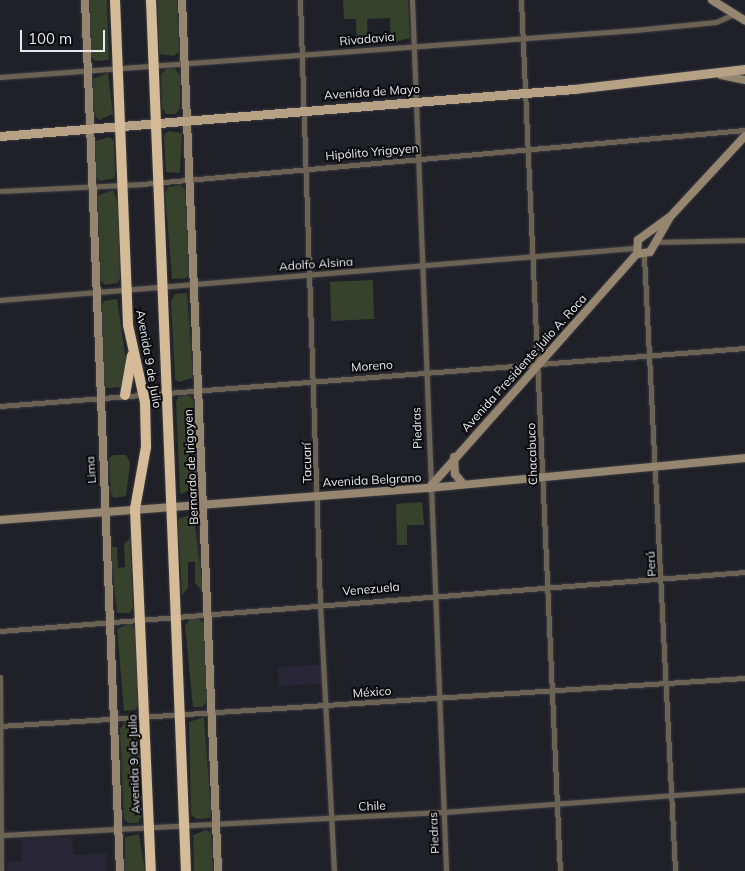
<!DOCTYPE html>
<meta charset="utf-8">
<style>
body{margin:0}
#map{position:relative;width:745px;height:871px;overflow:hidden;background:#202128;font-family:Mulish,sans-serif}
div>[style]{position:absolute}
.education>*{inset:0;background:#292737}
.green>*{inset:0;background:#36422b}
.roads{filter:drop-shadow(0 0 1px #3c3d44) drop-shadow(0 0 1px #3c3d44)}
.street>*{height:5px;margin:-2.5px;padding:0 2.5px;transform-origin:2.5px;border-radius:2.5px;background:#6c6253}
.secondary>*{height:8px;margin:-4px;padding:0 4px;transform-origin:4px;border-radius:4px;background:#97866f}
.primary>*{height:9px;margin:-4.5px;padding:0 4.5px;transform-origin:4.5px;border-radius:4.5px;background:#b7a184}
.highway>*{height:10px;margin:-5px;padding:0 5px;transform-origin:5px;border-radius:5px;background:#d5bb97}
span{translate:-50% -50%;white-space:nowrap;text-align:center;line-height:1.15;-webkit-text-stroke:4px #0b0b0e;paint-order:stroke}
.street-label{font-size:12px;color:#e8e9ed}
.scale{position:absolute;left:20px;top:30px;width:85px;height:22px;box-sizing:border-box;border:2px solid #e8e9ed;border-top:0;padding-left:6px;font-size:15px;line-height:18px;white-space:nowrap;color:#e8e9ed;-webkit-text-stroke:4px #0b0b0e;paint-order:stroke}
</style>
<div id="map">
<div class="education">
<div style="clip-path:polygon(321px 665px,321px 684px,279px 686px,278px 667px)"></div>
<div style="clip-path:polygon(72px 837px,73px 855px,106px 853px,107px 871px,7px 871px,7px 862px,22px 861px,21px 839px)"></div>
</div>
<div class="green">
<div style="clip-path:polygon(89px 0,107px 0,109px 60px,95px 61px,91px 56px)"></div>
<div style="clip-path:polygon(157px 0,177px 0,179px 52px,174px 56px,159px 54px)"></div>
<div style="clip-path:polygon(343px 0,408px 0,410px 38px,391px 43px,390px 18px,367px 19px,368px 44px,357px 45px,356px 19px,344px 19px)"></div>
<div style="clip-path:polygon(166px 69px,175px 68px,180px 76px,180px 108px,176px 114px,166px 114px,162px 108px,161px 74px)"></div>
<div style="clip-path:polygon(108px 73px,113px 114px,99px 120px,94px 114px,92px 79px)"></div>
<div style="clip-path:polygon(169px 131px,182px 133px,180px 173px,166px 172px,164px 135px)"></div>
<div style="clip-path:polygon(110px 137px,114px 141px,115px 178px,100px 181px,96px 177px,95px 141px)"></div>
<div style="clip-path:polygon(181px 185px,185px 190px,189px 273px,186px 278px,172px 279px,165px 193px,168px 187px)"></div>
<div style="clip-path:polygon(113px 190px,118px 203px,120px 278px,118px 283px,105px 285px,101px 281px,97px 196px)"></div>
<div style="clip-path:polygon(373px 280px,374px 319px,331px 321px,330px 282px)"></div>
<div style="clip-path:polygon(187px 293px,193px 378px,179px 382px,175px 379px,171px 301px,175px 294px)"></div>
<div style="clip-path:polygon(117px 299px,128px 374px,123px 387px,109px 388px,103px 386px,101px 308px,104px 301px)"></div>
<div style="clip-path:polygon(189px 395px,194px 401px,197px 488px,180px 494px,176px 403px,178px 397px)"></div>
<div style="clip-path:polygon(114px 455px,126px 455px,130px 463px,126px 496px,114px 498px,111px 494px,109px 458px)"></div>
<div style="clip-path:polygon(422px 502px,424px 525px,407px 525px,407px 545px,397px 545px,396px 504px)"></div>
<div style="clip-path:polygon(194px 515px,203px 592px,195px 583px,195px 562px,188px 562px,188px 588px,182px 595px,178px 523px,179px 518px)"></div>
<div style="clip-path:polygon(130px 538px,133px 607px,130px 613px,117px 613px,110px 547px,117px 547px,118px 568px,125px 567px,124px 544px)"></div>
<div style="clip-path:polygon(198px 618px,205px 625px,207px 700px,203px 707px,193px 707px,185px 626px,190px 619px)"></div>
<div style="clip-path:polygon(130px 623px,135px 628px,138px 704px,135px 710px,124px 711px,117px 629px)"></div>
<div style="clip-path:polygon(204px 717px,211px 813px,210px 818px,196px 819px,191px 814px,189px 722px)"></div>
<div style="clip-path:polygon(135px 721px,139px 728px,142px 816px,138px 823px,128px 823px,124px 819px,120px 729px,125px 722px)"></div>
<div style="clip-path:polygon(206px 830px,211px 833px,213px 871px,194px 871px,193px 835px)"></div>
<div style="clip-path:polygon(139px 834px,145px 871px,125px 871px,125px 837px)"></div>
</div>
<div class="roads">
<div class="street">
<div style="left:300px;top:0;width:604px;rotate:88.1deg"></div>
<div style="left:320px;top:604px;width:267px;rotate:87deg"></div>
<div style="left:412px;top:0;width:872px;rotate:87.76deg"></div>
<div style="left:521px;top:0;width:872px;rotate:87.44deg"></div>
<div style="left:0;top:77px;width:637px;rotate:-4.23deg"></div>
<div style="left:635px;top:30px;width:81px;rotate:-5.6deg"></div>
<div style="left:716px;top:22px;width:20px;rotate:-24deg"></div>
<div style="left:0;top:191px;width:142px;rotate:-2.8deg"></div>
<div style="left:142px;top:184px;width:605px;rotate:-5.12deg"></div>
<div style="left:656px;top:242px;width:89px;rotate:-1.3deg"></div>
<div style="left:644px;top:256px;width:616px;rotate:87.11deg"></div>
<div style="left:0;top:300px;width:636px;rotate:-4.69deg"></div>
<div style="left:0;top:406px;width:747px;rotate:-4.45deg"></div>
<div style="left:0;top:631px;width:747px;rotate:-4.53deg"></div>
<div style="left:0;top:677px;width:194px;rotate:89.7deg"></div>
<div style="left:0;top:726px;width:747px;rotate:-3.69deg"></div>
<div style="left:0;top:835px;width:444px;rotate:-3deg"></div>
<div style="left:443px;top:812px;width:303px;rotate:-4.2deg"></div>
</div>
<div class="secondary">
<div style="left:85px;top:0;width:872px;rotate:87.7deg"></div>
<div style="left:182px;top:0;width:872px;rotate:87.63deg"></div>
<div style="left:712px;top:0;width:39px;rotate:32deg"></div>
<div style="left:721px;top:75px;width:25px;rotate:12deg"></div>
<div style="left:637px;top:254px;width:14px;rotate:-86deg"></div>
<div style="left:638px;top:240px;width:39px;rotate:-36deg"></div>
<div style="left:670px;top:217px;width:110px;rotate:-47.2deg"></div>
<div style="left:637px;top:254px;width:13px;rotate:-9deg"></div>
<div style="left:650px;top:252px;width:38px;rotate:-60deg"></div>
<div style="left:454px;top:457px;width:17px;rotate:87deg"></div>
<div style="left:455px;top:474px;width:13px;rotate:51deg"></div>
<div style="left:429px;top:488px;width:313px;rotate:-48.4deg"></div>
<div style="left:0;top:520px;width:430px;rotate:-4.3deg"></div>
<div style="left:429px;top:488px;width:317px;rotate:-5.4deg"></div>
</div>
<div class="primary">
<div style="left:0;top:136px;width:576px;rotate:-4.68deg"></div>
<div style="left:574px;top:89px;width:172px;rotate:-6.7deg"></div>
</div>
<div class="highway">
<div style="left:115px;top:0;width:325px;rotate:87.7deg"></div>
<div style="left:128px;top:325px;width:79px;rotate:77.6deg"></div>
<div style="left:145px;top:402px;width:45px;rotate:88.7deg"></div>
<div style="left:146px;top:447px;width:63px;rotate:100.1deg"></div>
<div style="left:135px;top:509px;width:362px;rotate:87.5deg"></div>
<div style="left:151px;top:0;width:872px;rotate:87.7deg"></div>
<div style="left:125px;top:395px;width:40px;rotate:-80deg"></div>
</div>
</div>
<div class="street-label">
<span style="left:367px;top:39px;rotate:-5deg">Rivadavia</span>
<span style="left:372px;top:92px;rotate:-4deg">Avenida de Mayo</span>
<span style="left:372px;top:152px;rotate:-5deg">Hipólito Yrigoyen</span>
<span style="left:316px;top:264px;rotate:-4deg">Adolfo Alsina</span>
<span style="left:149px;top:359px;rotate:80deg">Avenida 9 de Julio</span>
<span style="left:524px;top:363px;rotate:-48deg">Avenida Presidente Julio A. Roca</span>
<span style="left:372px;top:366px;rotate:-4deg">Moreno</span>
<span style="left:417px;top:428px;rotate:-92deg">Piedras</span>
<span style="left:532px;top:454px;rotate:-92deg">Chacabuco</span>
<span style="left:307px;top:463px;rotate:-91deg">Tacuarí</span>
<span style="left:191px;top:467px;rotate:-93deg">Bernardo de Irigoyen</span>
<span style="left:91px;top:470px;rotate:-94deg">Lima</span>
<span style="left:372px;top:480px;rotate:-3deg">Avenida Belgrano</span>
<span style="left:651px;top:564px;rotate:-93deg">Perú</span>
<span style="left:371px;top:589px;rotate:-5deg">Venezuela</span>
<span style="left:372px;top:692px;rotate:-4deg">México</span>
<span style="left:134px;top:764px;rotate:-92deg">Avenida 9 de Julio</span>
<span style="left:372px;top:806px;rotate:-3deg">Chile</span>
<span style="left:434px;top:833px;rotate:-93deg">Piedras</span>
</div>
<div class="scale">100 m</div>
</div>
